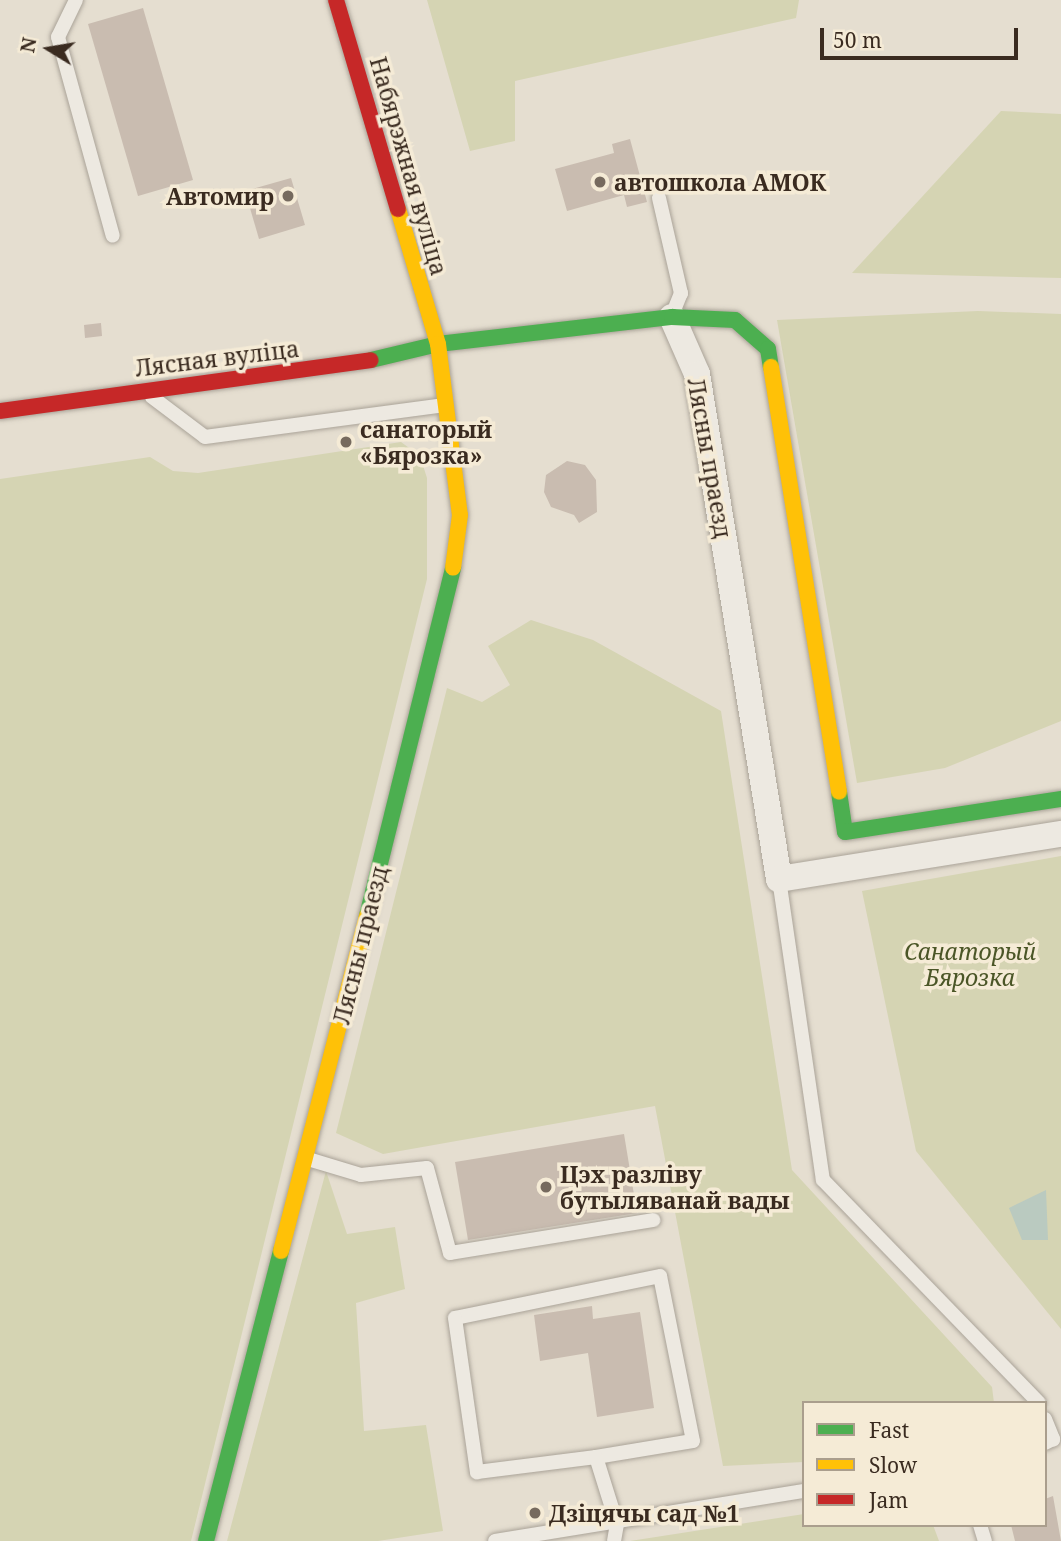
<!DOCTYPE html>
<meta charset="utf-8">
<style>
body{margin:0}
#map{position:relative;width:1061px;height:1541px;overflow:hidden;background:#e5ded0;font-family:"Noto Serif",serif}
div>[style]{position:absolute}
.green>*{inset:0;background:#d5d4b3}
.water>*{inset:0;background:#bacac0}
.building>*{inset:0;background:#c9bcb0}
.roads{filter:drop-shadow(0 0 2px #aaa398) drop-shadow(0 0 2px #aaa398)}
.lane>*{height:14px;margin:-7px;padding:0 7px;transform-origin:7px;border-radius:7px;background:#ede9e1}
.street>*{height:26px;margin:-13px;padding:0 13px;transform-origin:13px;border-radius:13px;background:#ede9e1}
.fast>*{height:16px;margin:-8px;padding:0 8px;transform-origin:8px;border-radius:8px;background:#4caf50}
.slow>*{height:16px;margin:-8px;padding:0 8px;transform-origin:8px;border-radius:8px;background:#ffc107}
.jam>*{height:16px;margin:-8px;padding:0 8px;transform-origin:8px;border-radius:8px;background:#c62828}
.dots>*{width:19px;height:19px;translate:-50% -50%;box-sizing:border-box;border:4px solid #f5ebd6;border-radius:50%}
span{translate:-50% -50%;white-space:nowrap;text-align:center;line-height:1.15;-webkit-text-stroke:7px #f5ebd6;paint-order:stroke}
.street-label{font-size:23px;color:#3a2b20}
.poi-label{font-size:23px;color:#3a2b20;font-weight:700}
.left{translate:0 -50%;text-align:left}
.right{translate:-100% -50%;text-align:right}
.park-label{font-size:23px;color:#4b5627;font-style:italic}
.legend{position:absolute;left:802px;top:1401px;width:245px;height:126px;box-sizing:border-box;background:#f5ebd6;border:2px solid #aa9e8d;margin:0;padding:9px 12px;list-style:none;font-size:21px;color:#3a2b20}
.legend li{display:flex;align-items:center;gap:14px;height:35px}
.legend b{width:35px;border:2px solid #aa9e8d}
.north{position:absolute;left:14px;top:14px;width:70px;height:70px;-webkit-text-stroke:5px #f5ebd6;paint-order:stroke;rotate:281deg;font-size:19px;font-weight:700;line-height:28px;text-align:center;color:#3a2b20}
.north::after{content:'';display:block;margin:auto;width:24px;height:32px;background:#3a2b20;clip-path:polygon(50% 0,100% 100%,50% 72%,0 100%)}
.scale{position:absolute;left:820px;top:28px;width:198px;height:32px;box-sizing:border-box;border:4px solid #3a2b20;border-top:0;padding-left:9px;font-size:21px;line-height:24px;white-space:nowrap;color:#3a2b20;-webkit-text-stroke:5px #f5ebd6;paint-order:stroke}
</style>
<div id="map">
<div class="green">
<div style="clip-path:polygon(427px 0,799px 0,796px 18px,515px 81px,515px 141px,470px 151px)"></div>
<div style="clip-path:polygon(1001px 111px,1061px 114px,1061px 278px,852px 273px)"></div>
<div style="clip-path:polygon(978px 311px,1061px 314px,1061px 721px,945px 768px,857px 783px,777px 320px)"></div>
<div style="clip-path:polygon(401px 442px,420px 456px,427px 478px,427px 579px,191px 1541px,0 1541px,0 479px,150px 457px,173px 471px,198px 473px)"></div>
<div style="clip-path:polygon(531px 620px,593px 640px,721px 711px,792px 1170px,992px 1387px,994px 1403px,804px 1403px,804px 1462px,723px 1466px,655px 1106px,383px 1154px,336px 1133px,447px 688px,482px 702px,510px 685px,488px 646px)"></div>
<div style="clip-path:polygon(1061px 856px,1061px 1329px,916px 1151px,862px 891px)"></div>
<div style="clip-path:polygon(326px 1171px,347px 1234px,395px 1227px,405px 1289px,356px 1303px,364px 1431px,426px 1425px,443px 1531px,378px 1541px,227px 1541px)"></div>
<div style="clip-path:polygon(804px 1514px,804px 1525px,933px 1525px,939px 1541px,630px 1541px)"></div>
</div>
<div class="water">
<div style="clip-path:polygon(1046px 1190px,1048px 1240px,1022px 1240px,1009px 1208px)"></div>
</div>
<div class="building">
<div style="clip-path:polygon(143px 8px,193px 180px,138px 196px,88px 24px)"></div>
<div style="clip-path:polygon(630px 139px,647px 202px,627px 207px,624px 195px,567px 211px,555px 169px,614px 153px,612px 144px)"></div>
<div style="clip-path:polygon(291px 178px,305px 225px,259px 239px,245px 191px)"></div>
<div style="clip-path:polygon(101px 323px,102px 336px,85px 338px,84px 325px)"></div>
<div style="clip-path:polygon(567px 461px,585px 465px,596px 480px,597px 512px,579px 523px,574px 515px,551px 507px,544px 492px,546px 475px)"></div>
<div style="clip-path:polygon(624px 1134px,637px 1213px,468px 1240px,455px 1162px)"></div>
<div style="clip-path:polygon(592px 1306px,593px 1319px,640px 1312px,654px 1408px,597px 1417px,588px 1353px,540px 1361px,534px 1315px)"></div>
<div style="clip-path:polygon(1053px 1496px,1061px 1541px,1015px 1541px,1011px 1525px,1045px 1525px,1045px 1499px)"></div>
</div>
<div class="roads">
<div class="lane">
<div style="left:76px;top:0;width:41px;rotate:115.9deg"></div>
<div style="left:58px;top:37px;width:206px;rotate:74.6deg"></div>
<div style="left:659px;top:198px;width:98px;rotate:77deg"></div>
<div style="left:681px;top:293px;width:24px;rotate:112deg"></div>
<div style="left:152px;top:397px;width:66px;rotate:37deg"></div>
<div style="left:205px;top:437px;width:242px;rotate:-7.6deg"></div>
<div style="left:779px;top:879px;width:304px;rotate:81.7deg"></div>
<div style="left:823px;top:1180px;width:310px;rotate:45.9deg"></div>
<div style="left:308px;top:1159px;width:55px;rotate:16.8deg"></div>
<div style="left:361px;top:1175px;width:66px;rotate:-6.1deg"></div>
<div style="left:427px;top:1168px;width:88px;rotate:74.9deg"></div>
<div style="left:450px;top:1253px;width:206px;rotate:-9.2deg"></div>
<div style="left:1045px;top:1419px;width:22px;rotate:68deg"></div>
<div style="left:1053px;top:1439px;width:9px;rotate:153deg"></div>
<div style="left:596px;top:1457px;width:98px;rotate:-9.4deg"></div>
<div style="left:693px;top:1441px;width:168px;rotate:-101.3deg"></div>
<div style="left:660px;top:1276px;width:209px;rotate:168.4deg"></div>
<div style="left:455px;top:1318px;width:156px;rotate:81.9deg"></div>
<div style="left:477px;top:1472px;width:120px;rotate:-7.2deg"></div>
<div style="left:596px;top:1457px;width:70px;rotate:72.6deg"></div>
<div style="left:617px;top:1524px;width:17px;rotate:100deg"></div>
<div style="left:980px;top:1525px;width:17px;rotate:73deg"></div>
<div style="left:495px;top:1541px;width:313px;rotate:-9.2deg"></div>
</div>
<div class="street">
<div style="left:672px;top:317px;width:62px;rotate:66.3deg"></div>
<div style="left:697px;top:374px;width:512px;rotate:80.78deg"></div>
<div style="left:779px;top:879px;width:286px;rotate:-9.1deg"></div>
</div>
<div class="fast">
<div style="left:371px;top:360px;width:69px;rotate:-13.4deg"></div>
<div style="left:438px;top:344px;width:236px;rotate:-6.6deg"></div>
<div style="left:672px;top:317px;width:63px;rotate:2.7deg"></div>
<div style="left:735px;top:320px;width:44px;rotate:41.3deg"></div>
<div style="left:768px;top:349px;width:18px;rotate:81deg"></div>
<div style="left:839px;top:792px;width:40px;rotate:81.5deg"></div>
<div style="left:845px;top:832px;width:219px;rotate:-8.7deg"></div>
<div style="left:367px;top:916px;width:358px;rotate:-76.1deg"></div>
<div style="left:206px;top:1541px;width:300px;rotate:-75.5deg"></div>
</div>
<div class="slow">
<div style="left:398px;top:209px;width:141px;rotate:73.5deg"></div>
<div style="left:438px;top:344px;width:172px;rotate:82.7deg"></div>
<div style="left:460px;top:515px;width:53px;rotate:97.5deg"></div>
<div style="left:771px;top:367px;width:430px;rotate:80.9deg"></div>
<div style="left:281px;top:1251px;width:346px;rotate:-75.6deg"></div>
</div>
<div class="jam">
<div style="left:336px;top:0;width:218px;rotate:73.5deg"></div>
<div style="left:0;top:411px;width:374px;rotate:-7.8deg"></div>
</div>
</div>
<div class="dots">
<div style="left:600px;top:182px;background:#766a5e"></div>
<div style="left:288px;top:196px;background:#766a5e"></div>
<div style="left:346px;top:442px;background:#766a5e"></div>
<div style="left:546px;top:1187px;background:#766a5e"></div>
<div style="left:535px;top:1513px;background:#766a5e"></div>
</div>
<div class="street-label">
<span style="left:409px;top:166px;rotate:74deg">Набярэжная вуліца</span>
<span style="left:217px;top:358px;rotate:-7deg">Лясная вуліца</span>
<span style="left:710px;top:458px;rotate:80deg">Лясны праезд</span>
<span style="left:360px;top:945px;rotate:-76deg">Лясны праезд</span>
</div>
<div class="poi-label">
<span class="left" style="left:614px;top:182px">автошкола АМОК</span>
<span class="right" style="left:274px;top:196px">Автомир</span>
<span class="left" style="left:360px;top:442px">санаторый<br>«Бярозка»</span>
<span class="left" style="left:560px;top:1187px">Цэх разліву<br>бутыляванай вады</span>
<span class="left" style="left:549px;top:1513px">Дзіцячы сад №1</span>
</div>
<div class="park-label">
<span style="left:970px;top:964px">Санаторый<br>Бярозка</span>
</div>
<ul class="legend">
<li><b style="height:9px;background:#4caf50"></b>Fast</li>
<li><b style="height:9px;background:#ffc107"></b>Slow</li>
<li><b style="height:9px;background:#c62828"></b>Jam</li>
</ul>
<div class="north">N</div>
<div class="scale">50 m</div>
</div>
